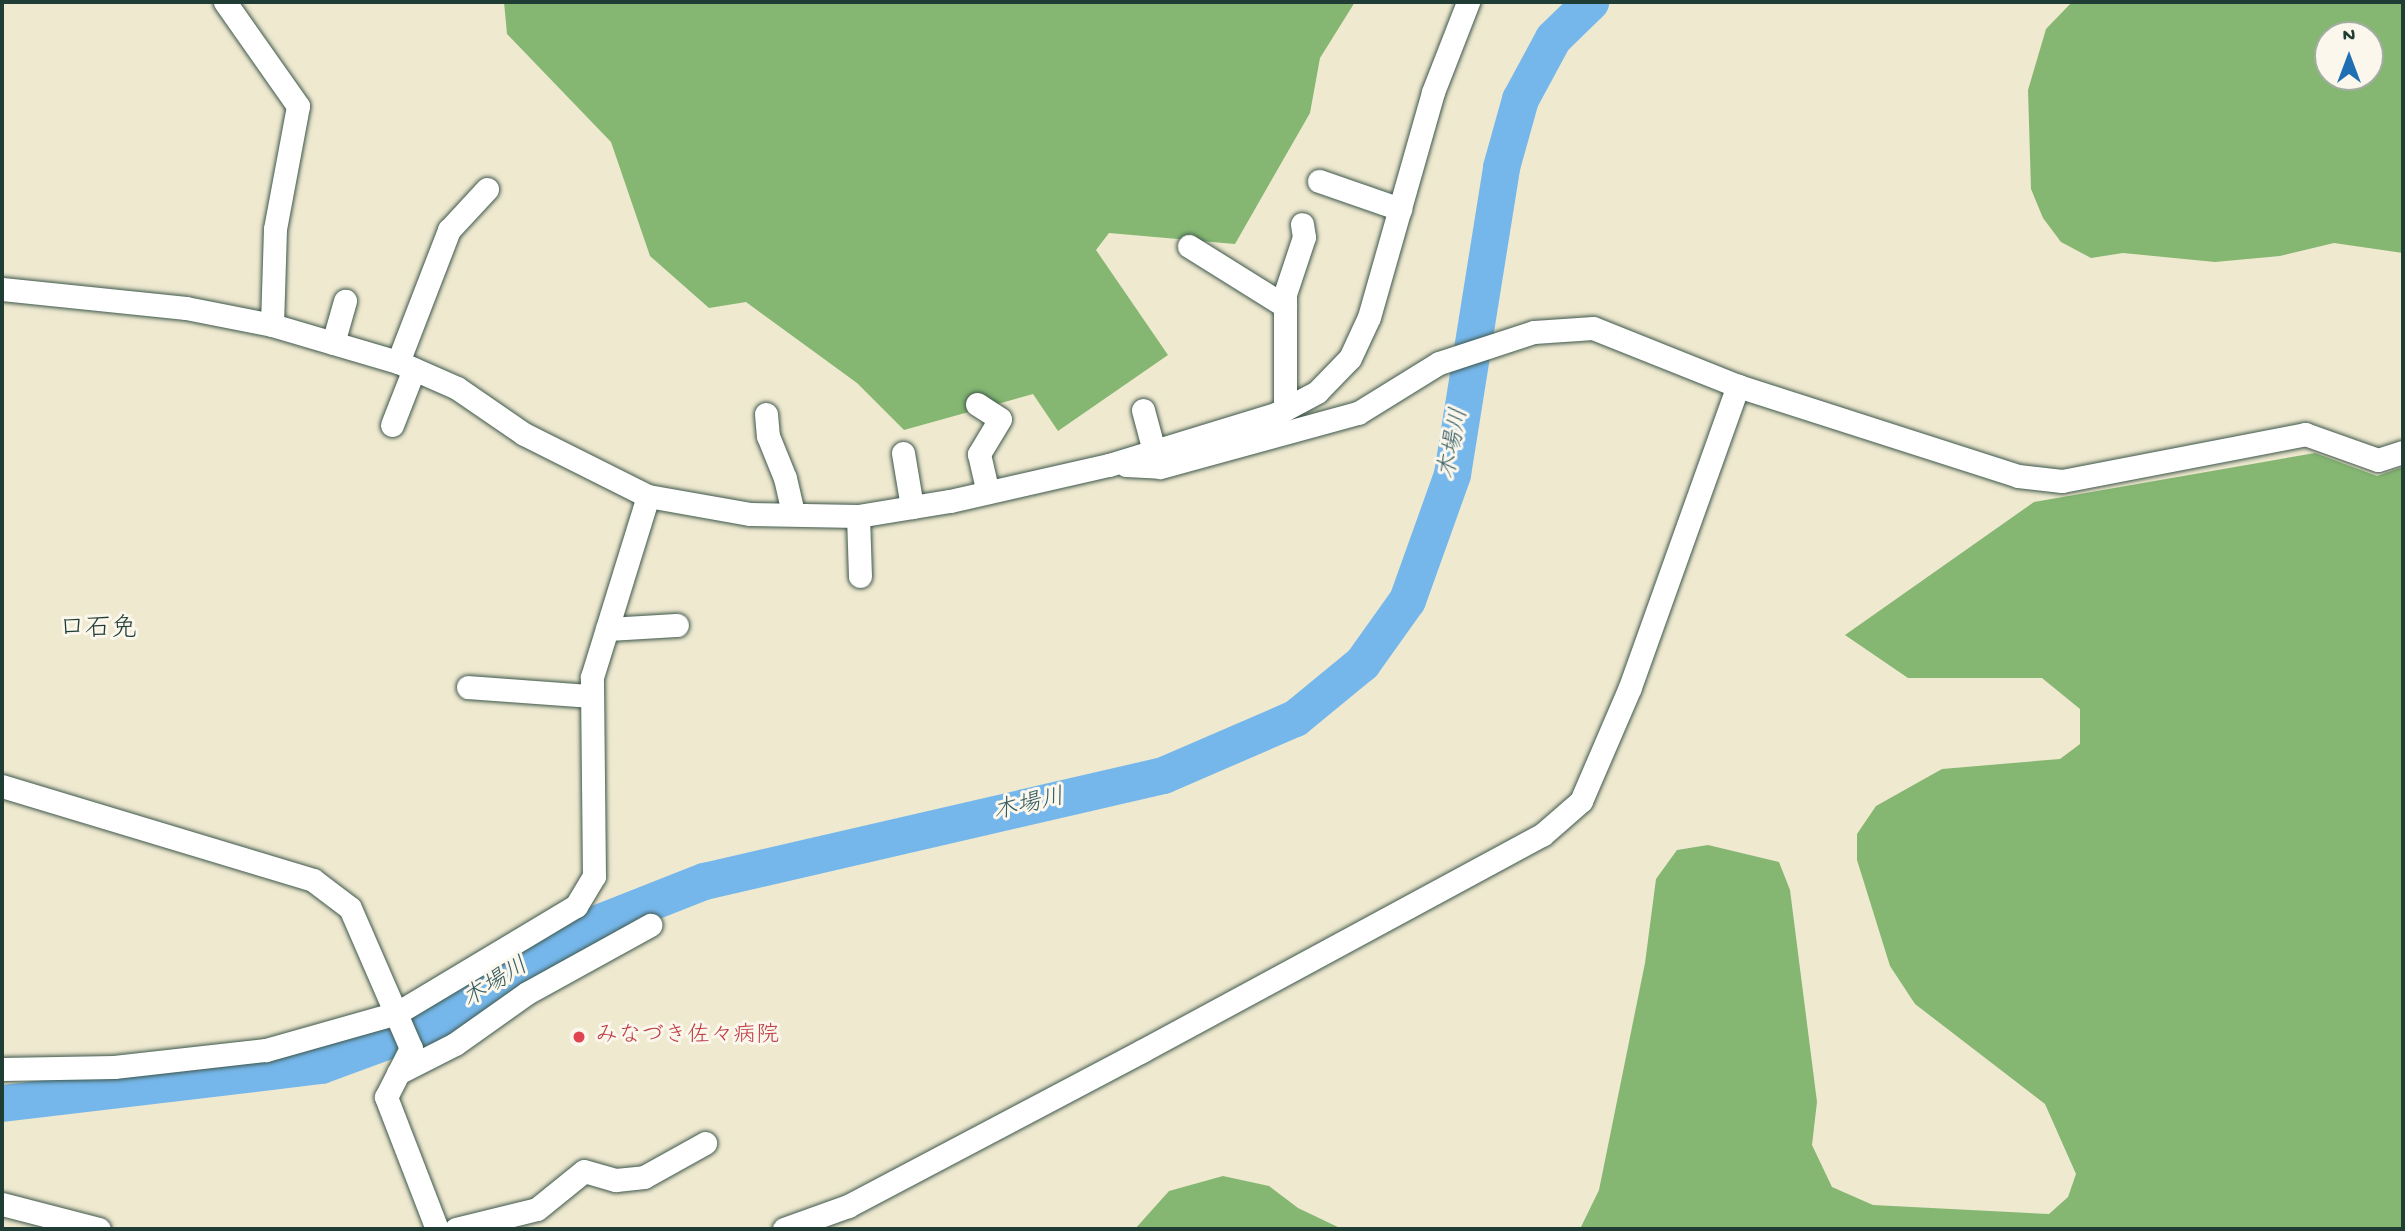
<!DOCTYPE html>
<meta charset="utf-8">
<style>
body{margin:0}
#map{position:relative;width:2405px;height:1231px;overflow:hidden;background:#efe9d0;font-family:"Gochi Hand","Klee One",sans-serif}
div>[style]{position:absolute}
.forest>*{inset:0;background:#85b772}
.river>*{height:37px;margin:-18.5px;padding:0 18.5px;transform-origin:18.5px;border-radius:18.5px;background:#76b7eb}
.roads{filter:drop-shadow(0 0 2px #3e574b) drop-shadow(0 0 2px #3e574b)}
.minor>*{height:23px;margin:-11.5px;padding:0 11.5px;transform-origin:11.5px;border-radius:11.5px;background:#fff}
.dots>*{width:19px;height:19px;translate:-50% -50%;box-sizing:border-box;border:4px solid #fbf7ec;border-radius:50%}
span{translate:-50% -50%;white-space:nowrap;text-align:center;line-height:1.15;-webkit-text-stroke:6px #fbf7ec;paint-order:stroke}
.health-label{font-size:23px;color:#be3a42}
.left{translate:0 -50%;text-align:left}
.water-label{font-size:24px;color:#355c62;font-style:italic}
.quarter-label{font-size:26px;color:#1f3d34}
.frame{position:absolute;inset:0;border:4px solid #1f3d34;pointer-events:none}
.north{position:absolute;left:2314px;top:21px;width:70px;height:70px;box-sizing:border-box;background:#fbf7ec;border:2px solid #a3ada2;border-radius:50%;rotate:0deg;font-size:19px;font-weight:700;line-height:28px;text-align:center;color:#1f3d34}
.north::after{content:'';display:block;margin:auto;width:24px;height:32px;background:#1f6fb2;clip-path:polygon(50% 0,100% 100%,50% 72%,0 100%)}
</style>
<div id="map">
<div class="forest">
<div style="clip-path:polygon(504px 2px,1355px 2px,1320px 58px,1310px 113px,1235px 244px,1109px 233px,1096px 250px,1168px 355px,1058px 431px,1033px 394px,904px 430px,857px 383px,746px 302px,709px 308px,650px 256px,611px 142px,507px 34px)"></div>
<div style="clip-path:polygon(evenodd,2072px 2px,2403px 2px,2403px 253px,2334px 243px,2280px 256px,2215px 262px,2123px 253px,2091px 258px,2061px 242px,2043px 218px,2031px 189px,2028px 90px,2046px 29px,2072px 2px,2328px 35px,2370px 35px,2370px 77px,2328px 77px,2328px 35px)"></div>
<div style="clip-path:polygon(2315px 453px,2377px 476px,2403px 467px,2403px 1229px,1580px 1229px,1599px 1190px,1645px 963px,1656px 879px,1677px 850px,1708px 845px,1779px 862px,1790px 890px,1817px 1102px,1812px 1145px,1832px 1187px,1873px 1205px,2049px 1214px,2068px 1197px,2076px 1174px,2045px 1104px,1915px 1004px,1890px 966px,1857px 860px,1857px 834px,1876px 806px,1942px 769px,2060px 759px,2080px 744px,2080px 709px,2042px 678px,1908px 678px,1845px 635px,2034px 502px)"></div>
<div style="clip-path:polygon(1223px 1176px,1269px 1186px,1298px 1208px,1342px 1229px,1135px 1229px,1169px 1191px)"></div>
</div>
<div class="river">
<div style="left:2px;top:1103px;width:321px;rotate:-6.8deg"></div>
<div style="left:321px;top:1065px;width:118px;rotate:-20.3deg"></div>
<div style="left:432px;top:1024px;width:183px;rotate:-32deg"></div>
<div style="left:587px;top:927px;width:126px;rotate:-21.5deg"></div>
<div style="left:704px;top:881px;width:471px;rotate:-13deg"></div>
<div style="left:1163px;top:775px;width:144px;rotate:-23.4deg"></div>
<div style="left:1295px;top:718px;width:87px;rotate:-39.4deg"></div>
<div style="left:1362px;top:663px;width:77px;rotate:-54.5deg"></div>
<div style="left:1407px;top:600px;width:134px;rotate:-70.3deg"></div>
<div style="left:1452px;top:474px;width:311px;rotate:-80.9deg"></div>
<div style="left:1501px;top:167px;width:71px;rotate:-74.4deg"></div>
<div style="left:1520px;top:99px;width:69px;rotate:-61.6deg"></div>
<div style="left:1553px;top:38px;width:52px;rotate:-44.2deg"></div>
</div>
<div class="roads">
<div class="minor">
<div style="left:225px;top:2px;width:127px;rotate:54.9deg"></div>
<div style="left:298px;top:106px;width:125px;rotate:100.6deg"></div>
<div style="left:275px;top:229px;width:96px;rotate:91.8deg"></div>
<div style="left:1319px;top:181px;width:86px;rotate:19.1deg"></div>
<div style="left:1189px;top:246px;width:113px;rotate:32deg"></div>
<div style="left:2px;top:289px;width:185px;rotate:5.9deg"></div>
<div style="left:186px;top:308px;width:88px;rotate:11.2deg"></div>
<div style="left:272px;top:325px;width:131px;rotate:16.4deg"></div>
<div style="left:398px;top:362px;width:64px;rotate:23.8deg"></div>
<div style="left:457px;top:388px;width:81px;rotate:34.5deg"></div>
<div style="left:524px;top:434px;width:139px;rotate:26.6deg"></div>
<div style="left:648px;top:496px;width:104px;rotate:10deg"></div>
<div style="left:750px;top:514px;width:108px;rotate:1.1deg"></div>
<div style="left:858px;top:516px;width:93px;rotate:-9.3deg"></div>
<div style="left:950px;top:501px;width:163px;rotate:-12.8deg"></div>
<div style="left:1109px;top:465px;width:175px;rotate:-17deg"></div>
<div style="left:1276px;top:414px;width:47px;rotate:-28.2deg"></div>
<div style="left:1317px;top:392px;width:47px;rotate:-45.9deg"></div>
<div style="left:1350px;top:358px;width:45px;rotate:-65.1deg"></div>
<div style="left:1369px;top:317px;width:234px;rotate:-74.1deg"></div>
<div style="left:1433px;top:92px;width:97px;rotate:-68.7deg"></div>
<div style="left:333px;top:343px;width:44px;rotate:-74.1deg"></div>
<div style="left:398px;top:362px;width:142px;rotate:-68.9deg"></div>
<div style="left:449px;top:230px;width:56px;rotate:-47.2deg"></div>
<div style="left:977px;top:404px;width:27px;rotate:33deg"></div>
<div style="left:1000px;top:419px;width:41px;rotate:121deg"></div>
<div style="left:979px;top:454px;width:39px;rotate:77deg"></div>
<div style="left:1285px;top:408px;width:114px;rotate:-90deg"></div>
<div style="left:1285px;top:294px;width:60px;rotate:-71.6deg"></div>
<div style="left:1304px;top:237px;width:13px;rotate:-99deg"></div>
<div style="left:1143px;top:410px;width:42px;rotate:75deg"></div>
<div style="left:766px;top:414px;width:22px;rotate:85deg"></div>
<div style="left:768px;top:436px;width:45px;rotate:68deg"></div>
<div style="left:785px;top:478px;width:37px;rotate:77deg"></div>
<div style="left:392px;top:425px;width:60px;rotate:-68.6deg"></div>
<div style="left:903px;top:453px;width:55px;rotate:80.5deg"></div>
<div style="left:1126px;top:465px;width:34px;rotate:3deg"></div>
<div style="left:1160px;top:467px;width:205px;rotate:-15.3deg"></div>
<div style="left:1358px;top:413px;width:95px;rotate:-31.7deg"></div>
<div style="left:1439px;top:363px;width:100px;rotate:-18.1deg"></div>
<div style="left:1534px;top:332px;width:59px;rotate:-3.9deg"></div>
<div style="left:1593px;top:328px;width:156px;rotate:21.8deg"></div>
<div style="left:1738px;top:386px;width:294px;rotate:17.8deg"></div>
<div style="left:2018px;top:476px;width:44px;rotate:6.5deg"></div>
<div style="left:2062px;top:481px;width:248px;rotate:-10.9deg"></div>
<div style="left:2305px;top:434px;width:77px;rotate:19.6deg"></div>
<div style="left:2378px;top:460px;width:26px;rotate:-18deg"></div>
<div style="left:858px;top:516px;width:60px;rotate:88.1deg"></div>
<div style="left:607px;top:629px;width:70px;rotate:-3.3deg"></div>
<div style="left:468px;top:687px;width:123px;rotate:4.2deg"></div>
<div style="left:2px;top:786px;width:325px;rotate:16.8deg"></div>
<div style="left:313px;top:880px;width:46px;rotate:37.1deg"></div>
<div style="left:350px;top:908px;width:153px;rotate:66.5deg"></div>
<div style="left:411px;top:1048px;width:55px;rotate:117deg"></div>
<div style="left:386px;top:1097px;width:142px;rotate:68.9deg"></div>
<div style="left:2px;top:1069px;width:112px;rotate:-1deg"></div>
<div style="left:114px;top:1067px;width:153px;rotate:-6.4deg"></div>
<div style="left:266px;top:1050px;width:136px;rotate:-15.8deg"></div>
<div style="left:397px;top:1013px;width:209px;rotate:-30.9deg"></div>
<div style="left:576px;top:906px;width:35px;rotate:-59deg"></div>
<div style="left:594px;top:876px;width:199px;rotate:-90.6deg"></div>
<div style="left:592px;top:677px;width:189px;rotate:-72.8deg"></div>
<div style="left:398px;top:1073px;width:64px;rotate:-27deg"></div>
<div style="left:455px;top:1044px;width:88px;rotate:-35.3deg"></div>
<div style="left:527px;top:993px;width:141px;rotate:-28.9deg"></div>
<div style="left:2px;top:1204px;width:100px;rotate:14.5deg"></div>
<div style="left:456px;top:1229px;width:83px;rotate:-13.9deg"></div>
<div style="left:537px;top:1209px;width:60px;rotate:-39deg"></div>
<div style="left:584px;top:1171px;width:33px;rotate:16deg"></div>
<div style="left:616px;top:1180px;width:28px;rotate:-6deg"></div>
<div style="left:644px;top:1177px;width:70px;rotate:-29.1deg"></div>
<div style="left:784px;top:1229px;width:68px;rotate:-19.8deg"></div>
<div style="left:848px;top:1206px;width:332px;rotate:-27.8deg"></div>
<div style="left:1142px;top:1051px;width:455px;rotate:-28.4deg"></div>
<div style="left:1542px;top:835px;width:52px;rotate:-41.1deg"></div>
<div style="left:1581px;top:801px;width:124px;rotate:-66.7deg"></div>
<div style="left:1630px;top:687px;width:320px;rotate:-70.3deg"></div>
</div>
</div>
<div class="dots">
<div style="left:579px;top:1037px;background:#e0444e"></div>
</div>
<div class="health-label">
<span class="left" style="left:595px;top:1037px">みなづき佐々病院</span>
</div>
<div class="water-label">
<span style="left:1455px;top:444px;rotate:-79deg">木場川</span>
<span style="left:1029px;top:806px;rotate:-13deg">木場川</span>
<span style="left:496px;top:984px;rotate:-32deg">木場川</span>
</div>
<div class="quarter-label">
<span style="left:98px;top:631px">口石免</span>
</div>
<div class="frame"></div>
<div class="north">N</div>
</div>
